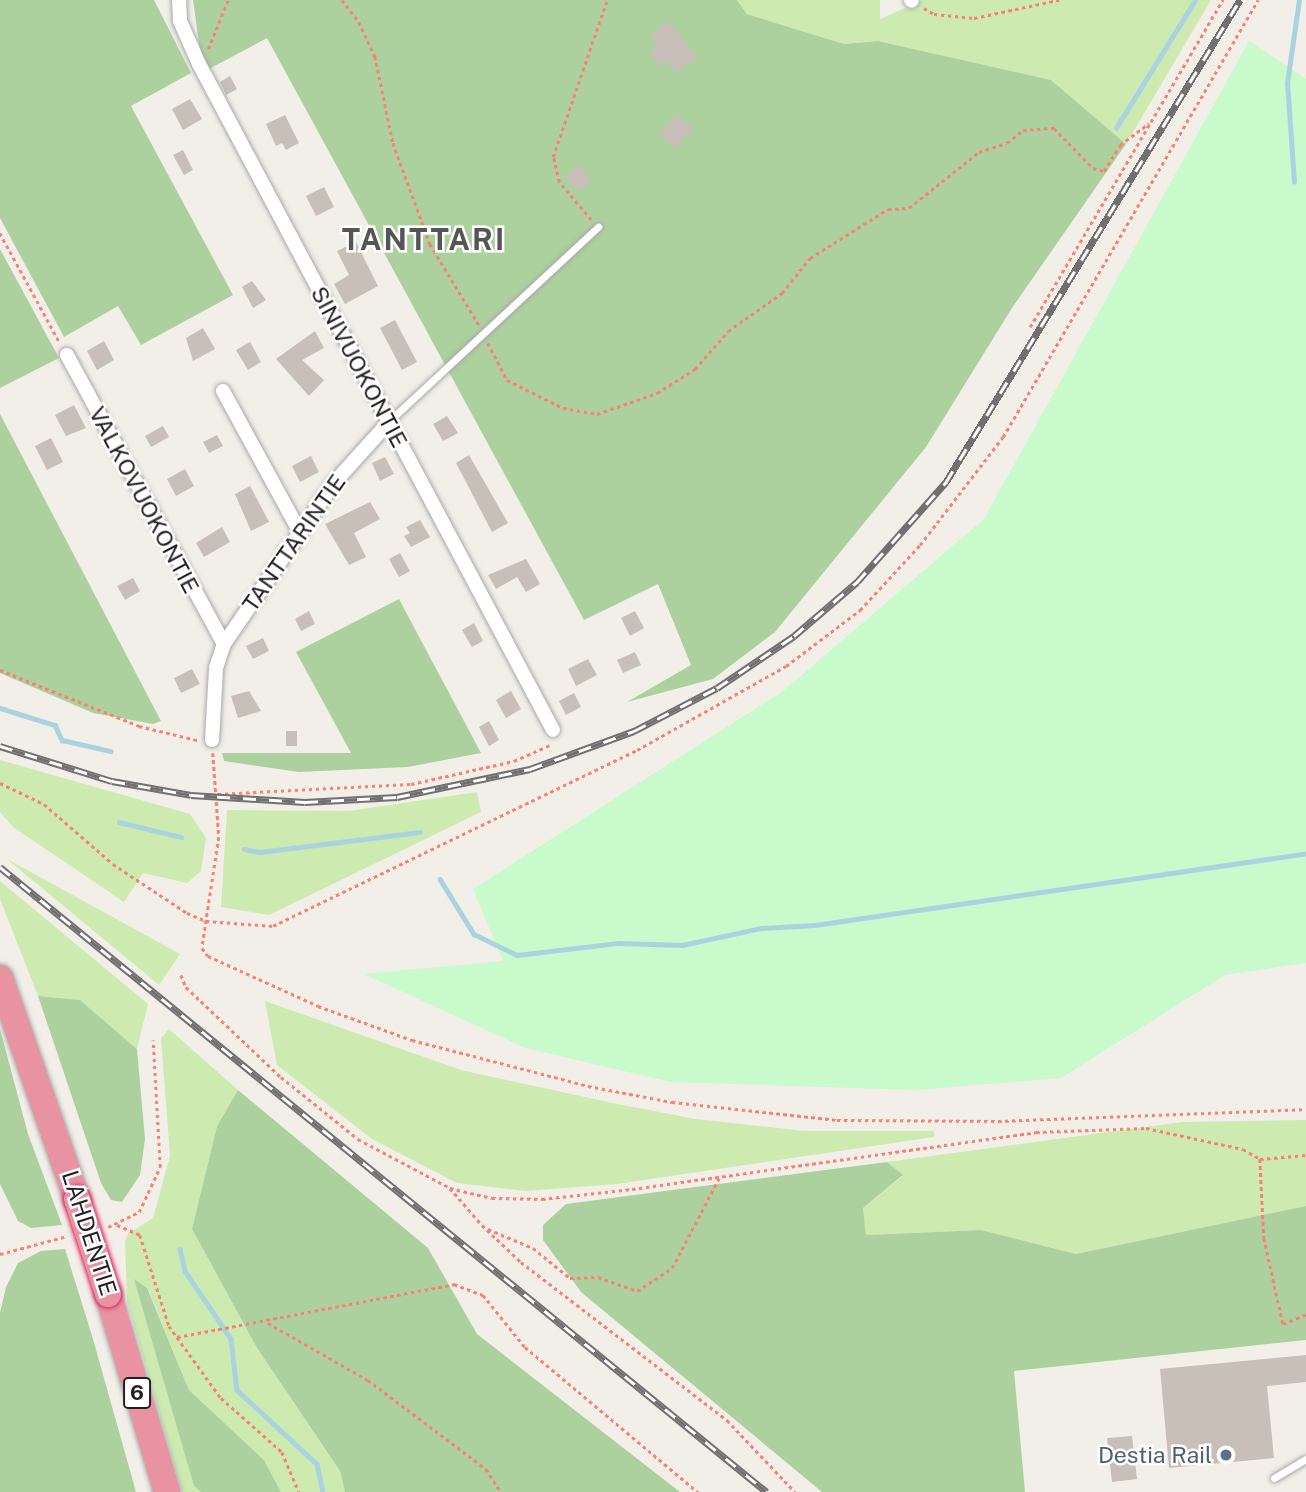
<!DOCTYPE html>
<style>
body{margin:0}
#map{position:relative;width:1306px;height:1492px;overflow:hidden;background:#f2efe9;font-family:"Public Sans",sans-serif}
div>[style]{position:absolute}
.grass>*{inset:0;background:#cdebb0}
.forest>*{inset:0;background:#add19e}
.park>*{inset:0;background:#c8facc}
.stream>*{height:4.5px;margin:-2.25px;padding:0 2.25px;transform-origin:2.25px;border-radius:2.25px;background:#aad3df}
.building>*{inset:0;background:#c7bfb8}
.path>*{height:2.5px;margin-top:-1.25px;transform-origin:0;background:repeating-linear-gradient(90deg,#fa8072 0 3.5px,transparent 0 7px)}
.roads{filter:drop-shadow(0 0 2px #a9a9a9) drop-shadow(0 0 2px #a9a9a9)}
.lane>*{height:7px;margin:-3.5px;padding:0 3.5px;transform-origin:3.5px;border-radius:3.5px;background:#fff}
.street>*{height:14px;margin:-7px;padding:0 7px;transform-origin:7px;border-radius:7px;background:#fff}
.highway>*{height:26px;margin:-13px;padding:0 13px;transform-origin:13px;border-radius:13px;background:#e892a2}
.rail>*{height:7px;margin-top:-3.5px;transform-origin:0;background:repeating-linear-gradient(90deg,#fff 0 13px,#707070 0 26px);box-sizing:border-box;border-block:2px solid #707070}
.bridges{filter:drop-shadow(0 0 2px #dc2a67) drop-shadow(0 0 2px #dc2a67)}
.highway-bridge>*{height:26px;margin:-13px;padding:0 13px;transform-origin:13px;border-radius:13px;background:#e892a2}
.dots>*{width:19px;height:19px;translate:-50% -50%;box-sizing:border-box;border:4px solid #fff;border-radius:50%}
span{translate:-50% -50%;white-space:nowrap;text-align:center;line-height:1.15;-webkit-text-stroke:5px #fff;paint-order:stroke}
.shield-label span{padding:2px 5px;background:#fff;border:2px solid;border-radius:5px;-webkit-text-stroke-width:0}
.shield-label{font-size:21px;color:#222;font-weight:700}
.street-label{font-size:23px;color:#222}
.service-label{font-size:23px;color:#4e5e75}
.right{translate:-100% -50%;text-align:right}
.district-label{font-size:30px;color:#555;font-weight:700;letter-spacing:2px}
</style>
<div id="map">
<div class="grass">
<div style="clip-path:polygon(737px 0,880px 0,880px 19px,923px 0,1211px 0,1126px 144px,1051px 80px,878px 41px,844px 44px,747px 14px)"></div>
<div style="clip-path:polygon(0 760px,190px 814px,206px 838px,201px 871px,187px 883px,143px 873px,124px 902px,13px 827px,0 812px)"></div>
<div style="clip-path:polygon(477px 792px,481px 812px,269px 915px,221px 907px,227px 810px,349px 811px)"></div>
<div style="clip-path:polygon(7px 859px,180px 954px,159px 985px)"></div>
<div style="clip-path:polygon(0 881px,148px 1004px,137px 1049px,80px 1000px,38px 996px,0 899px)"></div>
<div style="clip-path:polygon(265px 1001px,461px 1070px,617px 1104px,696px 1119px,804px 1131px,934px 1131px,934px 1137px,617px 1184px,525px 1191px,457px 1183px,372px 1139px,277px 1065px)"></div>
<div style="clip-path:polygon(169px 1029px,238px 1090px,217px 1126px,192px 1229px,257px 1348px,340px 1471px,345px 1492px,281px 1492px,264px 1460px,189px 1390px,148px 1289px,194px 1486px,201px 1492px,182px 1492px,127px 1301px,125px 1241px,128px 1234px,153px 1218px,170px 1156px,161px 1038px)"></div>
<div style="clip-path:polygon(1306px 1120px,1306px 1206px,1076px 1254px,981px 1230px,866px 1235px,863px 1208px,903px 1176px,887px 1162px,1183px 1122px)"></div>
</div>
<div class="forest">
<div style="clip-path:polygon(0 0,154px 0,191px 73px,131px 106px,233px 295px,141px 345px,118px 306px,64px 337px,0 218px)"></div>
<div style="clip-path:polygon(193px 0,737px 0,747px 14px,844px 44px,878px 41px,1051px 80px,1126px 144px,1012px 308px,926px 447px,775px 632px,713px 679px,627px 702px,691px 665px,658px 584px,584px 620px,267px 38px,209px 69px,200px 50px)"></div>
<div style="clip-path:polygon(0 249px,59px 358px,0 388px)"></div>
<div style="clip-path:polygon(0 414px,161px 721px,153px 724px,93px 713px,0 673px)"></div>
<div style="clip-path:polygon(399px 599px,481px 753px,408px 767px,299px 772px,224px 761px,222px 753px,351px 753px,296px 652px)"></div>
<div style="clip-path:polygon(38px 996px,80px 1000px,137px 1049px,145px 1139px,140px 1175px,122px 1202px,111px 1200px,101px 1183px)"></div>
<div style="clip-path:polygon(0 1029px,28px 1134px,62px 1225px,31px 1228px,18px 1221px,0 1184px)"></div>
<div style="clip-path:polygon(238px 1090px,428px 1248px,477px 1334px,680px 1492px,345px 1492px,340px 1471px,257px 1348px,192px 1229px,217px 1126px)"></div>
<div style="clip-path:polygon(887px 1162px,903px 1175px,863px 1208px,866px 1235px,981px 1230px,1076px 1254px,1306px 1206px,1306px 1340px,1014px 1371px,1025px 1492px,822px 1492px,581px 1292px,543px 1240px,543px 1225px,566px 1204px)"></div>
<div style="clip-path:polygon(65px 1249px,93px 1339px,136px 1492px,0 1492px,0 1313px,6px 1287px,18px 1263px,41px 1251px)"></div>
<div style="clip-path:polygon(134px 1279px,147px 1288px,189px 1390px,264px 1460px,281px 1492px,201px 1492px,194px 1486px)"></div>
</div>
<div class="park">
<div style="clip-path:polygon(1249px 41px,1306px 79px,1306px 963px,1225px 975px,1061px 1078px,915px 1090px,671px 1082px,525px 1048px,364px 974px,503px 961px,473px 889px,783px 691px,984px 519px)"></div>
</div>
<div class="stream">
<div style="left:1116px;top:128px;width:150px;rotate:-58.3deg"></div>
<div style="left:1294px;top:182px;width:99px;rotate:-94deg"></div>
<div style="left:1287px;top:83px;width:84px;rotate:-81.8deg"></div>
<div style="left:0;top:708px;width:58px;rotate:17.2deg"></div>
<div style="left:55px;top:725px;width:17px;rotate:65deg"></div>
<div style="left:62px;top:740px;width:50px;rotate:12.7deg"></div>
<div style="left:119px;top:822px;width:64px;rotate:13.6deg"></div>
<div style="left:244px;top:849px;width:16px;rotate:11deg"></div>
<div style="left:260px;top:852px;width:161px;rotate:-7.1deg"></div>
<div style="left:440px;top:879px;width:65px;rotate:58.3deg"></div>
<div style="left:474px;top:934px;width:48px;rotate:26deg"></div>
<div style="left:517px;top:955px;width:102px;rotate:-6.8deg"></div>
<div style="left:618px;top:943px;width:64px;rotate:1.8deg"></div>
<div style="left:682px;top:945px;width:81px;rotate:-12.1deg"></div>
<div style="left:761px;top:928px;width:54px;rotate:-3.2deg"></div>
<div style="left:815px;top:925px;width:496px;rotate:-8.3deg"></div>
<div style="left:180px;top:1249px;width:23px;rotate:77deg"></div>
<div style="left:185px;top:1271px;width:82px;rotate:55.9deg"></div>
<div style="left:231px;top:1339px;width:51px;rotate:83.3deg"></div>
<div style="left:237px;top:1390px;width:109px;rotate:42.8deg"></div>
<div style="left:317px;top:1464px;width:29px;rotate:78deg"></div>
</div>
<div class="building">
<div style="clip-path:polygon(668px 21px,697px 56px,676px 73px,666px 61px,660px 66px,649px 53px,658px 46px,650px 36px)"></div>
<div style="clip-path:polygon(230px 76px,237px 89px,226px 95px,220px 82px)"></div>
<div style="clip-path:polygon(190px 99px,202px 119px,183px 130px,172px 109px)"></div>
<div style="clip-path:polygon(677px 114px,693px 129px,675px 148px,659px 134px)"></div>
<div style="clip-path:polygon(285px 115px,299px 143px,286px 150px,282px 143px,276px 146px,266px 124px)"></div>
<div style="clip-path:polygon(183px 150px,193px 170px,184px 175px,173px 155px)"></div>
<div style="clip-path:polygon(578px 165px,591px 179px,578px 191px,565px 177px)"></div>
<div style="clip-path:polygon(324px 187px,334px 207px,316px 216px,306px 196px)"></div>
<div style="clip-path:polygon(356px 242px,378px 286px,345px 304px,334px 284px,349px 275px,337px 251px)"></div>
<div style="clip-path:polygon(252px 281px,266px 300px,253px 308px,242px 287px)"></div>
<div style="clip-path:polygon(395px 320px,417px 362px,402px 370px,380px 328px)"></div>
<div style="clip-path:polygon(203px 328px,215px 349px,193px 361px,186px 338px)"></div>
<div style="clip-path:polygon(315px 331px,324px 348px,302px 360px,324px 380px,309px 396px,276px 359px)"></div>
<div style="clip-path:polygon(104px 341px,114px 360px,97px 370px,87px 351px)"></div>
<div style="clip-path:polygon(250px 342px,261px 362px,248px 370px,236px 350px)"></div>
<div style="clip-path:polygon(74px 405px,86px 428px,66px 436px,55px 415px)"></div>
<div style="clip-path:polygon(447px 416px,458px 433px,443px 441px,433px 424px)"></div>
<div style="clip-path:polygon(163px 426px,169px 437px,151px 447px,145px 436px)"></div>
<div style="clip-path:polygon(217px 435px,223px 446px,209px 453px,203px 442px)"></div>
<div style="clip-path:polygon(51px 438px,63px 462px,47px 470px,35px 446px)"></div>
<div style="clip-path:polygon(469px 455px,508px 523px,492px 532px,456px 463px)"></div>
<div style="clip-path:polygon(311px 456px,319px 472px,300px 482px,292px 466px)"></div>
<div style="clip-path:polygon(385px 457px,394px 474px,380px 481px,372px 463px)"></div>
<div style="clip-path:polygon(185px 469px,194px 486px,176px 496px,167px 479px)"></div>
<div style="clip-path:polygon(250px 486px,269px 522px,251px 531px,235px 494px)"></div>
<div style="clip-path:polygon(370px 502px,380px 519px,354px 533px,366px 557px,349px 565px,325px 524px)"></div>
<div style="clip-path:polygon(420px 520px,430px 537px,411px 547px,404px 536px,410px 533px,406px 527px)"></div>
<div style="clip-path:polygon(222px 527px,230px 542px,204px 557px,196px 543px)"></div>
<div style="clip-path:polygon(400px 553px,410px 571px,399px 577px,389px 559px)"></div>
<div style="clip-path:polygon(526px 559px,540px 584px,526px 592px,517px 577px,496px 589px,488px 575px)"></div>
<div style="clip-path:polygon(133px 578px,140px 591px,125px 600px,117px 586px)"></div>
<div style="clip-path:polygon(309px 611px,315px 624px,301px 631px,295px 619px)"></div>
<div style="clip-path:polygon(635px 611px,644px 628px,630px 636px,621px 618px)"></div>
<div style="clip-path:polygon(474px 623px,483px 641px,472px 647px,462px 630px)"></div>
<div style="clip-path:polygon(263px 638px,269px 651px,253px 659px,246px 646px)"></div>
<div style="clip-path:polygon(635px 652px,641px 665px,623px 673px,617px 660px)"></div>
<div style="clip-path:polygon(588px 659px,597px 675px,576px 686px,568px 669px)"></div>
<div style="clip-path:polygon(192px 669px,200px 684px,181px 693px,174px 678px)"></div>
<div style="clip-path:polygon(249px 691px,261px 711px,238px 718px,231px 696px)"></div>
<div style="clip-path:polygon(511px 691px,521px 709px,506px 718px,496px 700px)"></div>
<div style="clip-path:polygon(574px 693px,581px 707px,566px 715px,559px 701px)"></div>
<div style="clip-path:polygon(489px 721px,499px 740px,489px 746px,479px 727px)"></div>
<div style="clip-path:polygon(286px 731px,297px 731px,297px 746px,286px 746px)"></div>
<div style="clip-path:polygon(1306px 1355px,1306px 1382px,1267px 1386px,1274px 1458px,1169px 1468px,1160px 1369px)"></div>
<div style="clip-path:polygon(1132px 1436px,1137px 1479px,1112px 1482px,1107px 1438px)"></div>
</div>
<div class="path">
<div style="left:342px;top:0;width:28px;rotate:52deg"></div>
<div style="left:359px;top:22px;width:38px;rotate:65deg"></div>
<div style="left:375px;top:56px;width:89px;rotate:78.3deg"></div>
<div style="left:393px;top:143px;width:108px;rotate:69.9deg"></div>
<div style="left:430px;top:244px;width:95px;rotate:58.8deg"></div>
<div style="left:924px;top:8px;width:12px;rotate:31deg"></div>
<div style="left:934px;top:14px;width:40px;rotate:5.7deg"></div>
<div style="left:974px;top:18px;width:87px;rotate:-12deg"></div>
<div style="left:208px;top:49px;width:53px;rotate:-67.8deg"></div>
<div style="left:591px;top:220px;width:50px;rotate:-130.1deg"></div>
<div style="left:559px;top:182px;width:26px;rotate:-103deg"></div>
<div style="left:553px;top:157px;width:166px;rotate:-71deg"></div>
<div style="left:0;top:233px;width:125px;rotate:61.4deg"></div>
<div style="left:1030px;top:327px;width:380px;rotate:-59.5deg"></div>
<div style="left:488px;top:343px;width:42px;rotate:62.8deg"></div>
<div style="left:507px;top:380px;width:63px;rotate:26.6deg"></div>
<div style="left:563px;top:408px;width:35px;rotate:10deg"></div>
<div style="left:597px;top:414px;width:64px;rotate:-19.3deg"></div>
<div style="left:657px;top:393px;width:45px;rotate:-32.3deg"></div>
<div style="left:695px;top:369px;width:50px;rotate:-49deg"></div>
<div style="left:728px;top:331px;width:66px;rotate:-35.1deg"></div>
<div style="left:782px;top:293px;width:45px;rotate:-51.3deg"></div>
<div style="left:810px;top:258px;width:92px;rotate:-32.1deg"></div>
<div style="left:888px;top:209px;width:21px;rotate:-3deg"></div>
<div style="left:909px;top:208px;width:90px;rotate:-38.7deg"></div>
<div style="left:979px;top:152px;width:29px;rotate:-18deg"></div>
<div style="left:1007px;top:143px;width:21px;rotate:-39deg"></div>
<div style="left:1023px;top:130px;width:31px;rotate:-4deg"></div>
<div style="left:1054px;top:128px;width:56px;rotate:45.7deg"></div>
<div style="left:1093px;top:168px;width:11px;rotate:15deg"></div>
<div style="left:1104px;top:171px;width:31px;rotate:-58deg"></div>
<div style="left:1120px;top:145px;width:36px;rotate:-37deg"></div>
<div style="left:0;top:670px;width:150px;rotate:21.9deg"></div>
<div style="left:139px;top:726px;width:60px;rotate:13.6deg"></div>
<div style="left:213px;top:753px;width:84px;rotate:85.9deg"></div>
<div style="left:219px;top:837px;width:112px;rotate:98.7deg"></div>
<div style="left:202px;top:948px;width:10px;rotate:53deg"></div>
<div style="left:208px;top:956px;width:121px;rotate:24.4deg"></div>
<div style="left:318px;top:1006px;width:100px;rotate:19.9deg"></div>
<div style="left:412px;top:1040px;width:182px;rotate:14.6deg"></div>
<div style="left:588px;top:1086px;width:86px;rotate:10.8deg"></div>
<div style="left:672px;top:1102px;width:166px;rotate:6.2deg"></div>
<div style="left:837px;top:1120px;width:161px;rotate:0.4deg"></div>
<div style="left:998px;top:1121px;width:308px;rotate:-2.2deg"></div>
<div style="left:0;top:783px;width:49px;rotate:25.5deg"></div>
<div style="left:44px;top:804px;width:91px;rotate:41deg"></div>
<div style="left:113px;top:864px;width:89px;rotate:33.5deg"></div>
<div style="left:187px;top:913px;width:21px;rotate:23deg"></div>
<div style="left:206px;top:921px;width:67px;rotate:4.3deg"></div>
<div style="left:273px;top:926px;width:404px;rotate:-25.8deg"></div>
<div style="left:637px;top:750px;width:171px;rotate:-29.4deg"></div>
<div style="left:786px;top:666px;width:93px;rotate:-37.1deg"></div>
<div style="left:860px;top:610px;width:88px;rotate:-47.3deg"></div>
<div style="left:920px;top:545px;width:136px;rotate:-52.5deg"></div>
<div style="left:1003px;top:437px;width:506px;rotate:-59.74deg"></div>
<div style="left:218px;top:794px;width:193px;rotate:-3deg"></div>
<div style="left:411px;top:784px;width:106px;rotate:-12.6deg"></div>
<div style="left:514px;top:761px;width:39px;rotate:-24deg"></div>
<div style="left:181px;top:975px;width:13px;rotate:67deg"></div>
<div style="left:186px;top:987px;width:131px;rotate:43.5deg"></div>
<div style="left:281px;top:1077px;width:99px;rotate:38.8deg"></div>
<div style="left:358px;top:1139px;width:104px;rotate:28deg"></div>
<div style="left:450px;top:1188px;width:43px;rotate:13.4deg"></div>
<div style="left:492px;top:1198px;width:50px;rotate:1.1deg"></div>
<div style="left:542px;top:1199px;width:91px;rotate:-6.3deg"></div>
<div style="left:632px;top:1189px;width:408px;rotate:-8deg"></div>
<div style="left:1036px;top:1132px;width:110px;rotate:-2.1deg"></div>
<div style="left:1146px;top:1128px;width:99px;rotate:12.2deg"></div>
<div style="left:1243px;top:1149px;width:20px;rotate:30deg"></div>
<div style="left:1260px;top:1159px;width:46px;rotate:-5deg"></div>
<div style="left:1260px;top:1159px;width:79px;rotate:87.1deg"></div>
<div style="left:1264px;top:1238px;width:88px;rotate:77.5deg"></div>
<div style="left:1283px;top:1324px;width:25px;rotate:-23deg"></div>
<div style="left:450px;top:1188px;width:49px;rotate:49.1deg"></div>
<div style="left:117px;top:1225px;width:25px;rotate:23deg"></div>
<div style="left:140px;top:1235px;width:96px;rotate:72.3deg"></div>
<div style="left:169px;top:1326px;width:89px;rotate:54.2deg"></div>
<div style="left:221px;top:1398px;width:81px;rotate:41.5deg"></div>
<div style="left:282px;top:1452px;width:43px;rotate:67deg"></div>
<div style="left:482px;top:1225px;width:54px;rotate:43.5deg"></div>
<div style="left:521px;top:1262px;width:260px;rotate:37.5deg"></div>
<div style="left:727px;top:1420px;width:99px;rotate:46.6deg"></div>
<div style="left:108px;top:1227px;width:34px;rotate:-26deg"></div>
<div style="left:139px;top:1212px;width:50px;rotate:-65deg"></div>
<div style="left:160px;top:1167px;width:127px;rotate:-93.2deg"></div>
<div style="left:488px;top:1229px;width:49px;rotate:22.9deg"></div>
<div style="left:533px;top:1248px;width:48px;rotate:39deg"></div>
<div style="left:570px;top:1278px;width:28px;rotate:-2deg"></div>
<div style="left:598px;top:1277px;width:41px;rotate:19.7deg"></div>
<div style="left:637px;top:1291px;width:42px;rotate:-33.3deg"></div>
<div style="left:672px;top:1268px;width:102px;rotate:-62.4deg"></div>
<div style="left:0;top:1254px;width:69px;rotate:-15deg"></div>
<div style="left:268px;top:1323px;width:115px;rotate:29.7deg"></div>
<div style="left:368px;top:1380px;width:148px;rotate:37deg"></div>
<div style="left:486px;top:1469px;width:27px;rotate:57deg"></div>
<div style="left:177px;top:1337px;width:282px;rotate:-10.8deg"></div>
<div style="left:454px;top:1284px;width:31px;rotate:21deg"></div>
<div style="left:483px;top:1295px;width:67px;rotate:51.1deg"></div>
<div style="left:525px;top:1347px;width:226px;rotate:40deg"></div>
</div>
<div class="roads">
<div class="lane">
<div style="left:388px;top:422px;width:287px;rotate:-42.9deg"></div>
<div style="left:1274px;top:1478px;width:37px;rotate:-31deg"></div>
</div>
<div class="street">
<div style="left:179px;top:0;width:21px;rotate:87deg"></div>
<div style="left:180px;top:21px;width:47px;rotate:66.2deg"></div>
<div style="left:199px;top:64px;width:754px;rotate:62.01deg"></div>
<div style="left:911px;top:0;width:1px;rotate:45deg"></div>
<div style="left:67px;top:355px;width:329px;rotate:61.5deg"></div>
<div style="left:223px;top:391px;width:163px;rotate:61.4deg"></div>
<div style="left:212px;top:740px;width:72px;rotate:-86.8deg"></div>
<div style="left:216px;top:668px;width:25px;rotate:-72deg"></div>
<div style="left:224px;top:644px;width:194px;rotate:-55.7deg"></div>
<div style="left:333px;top:484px;width:82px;rotate:-48deg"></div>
</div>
<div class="highway">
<div style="left:0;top:978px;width:234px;rotate:70.8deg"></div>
<div style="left:108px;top:1294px;width:207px;rotate:73.4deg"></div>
</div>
</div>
<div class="rail">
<div style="left:0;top:746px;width:117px;rotate:17.4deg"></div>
<div style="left:112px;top:781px;width:80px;rotate:10deg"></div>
<div style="left:191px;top:795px;width:114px;rotate:3.5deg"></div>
<div style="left:305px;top:802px;width:92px;rotate:-3.1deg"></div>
<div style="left:397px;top:797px;width:136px;rotate:-11.9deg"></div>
<div style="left:530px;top:769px;width:111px;rotate:-20.1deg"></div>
<div style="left:634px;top:731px;width:93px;rotate:-27.4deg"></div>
<div style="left:717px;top:688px;width:93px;rotate:-34deg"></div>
<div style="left:794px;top:636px;width:83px;rotate:-40.6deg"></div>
<div style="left:857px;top:582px;width:134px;rotate:-48.3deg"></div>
<div style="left:946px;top:482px;width:565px;rotate:-58.62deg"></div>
<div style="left:0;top:867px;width:989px;rotate:39.18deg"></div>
</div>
<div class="bridges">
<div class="highway-bridge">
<div style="left:77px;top:1199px;width:100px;rotate:71.9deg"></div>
</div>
</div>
<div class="dots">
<div style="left:1226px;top:1455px;background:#5c6f8a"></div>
</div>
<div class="shield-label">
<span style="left:137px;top:1393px">6</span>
</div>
<div class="street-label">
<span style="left:359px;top:367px;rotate:62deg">SINIVUOKONTIE</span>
<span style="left:144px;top:500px;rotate:62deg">VALKOVUOKONTIE</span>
<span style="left:294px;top:543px;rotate:-55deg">TANTTARINTIE</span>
<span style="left:89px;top:1233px;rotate:72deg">LAHDENTIE</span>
</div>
<div class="service-label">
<span class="right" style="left:1212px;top:1455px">Destia Rail</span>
</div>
<div class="district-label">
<span style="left:424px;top:239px">TANTTARI</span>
</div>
</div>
